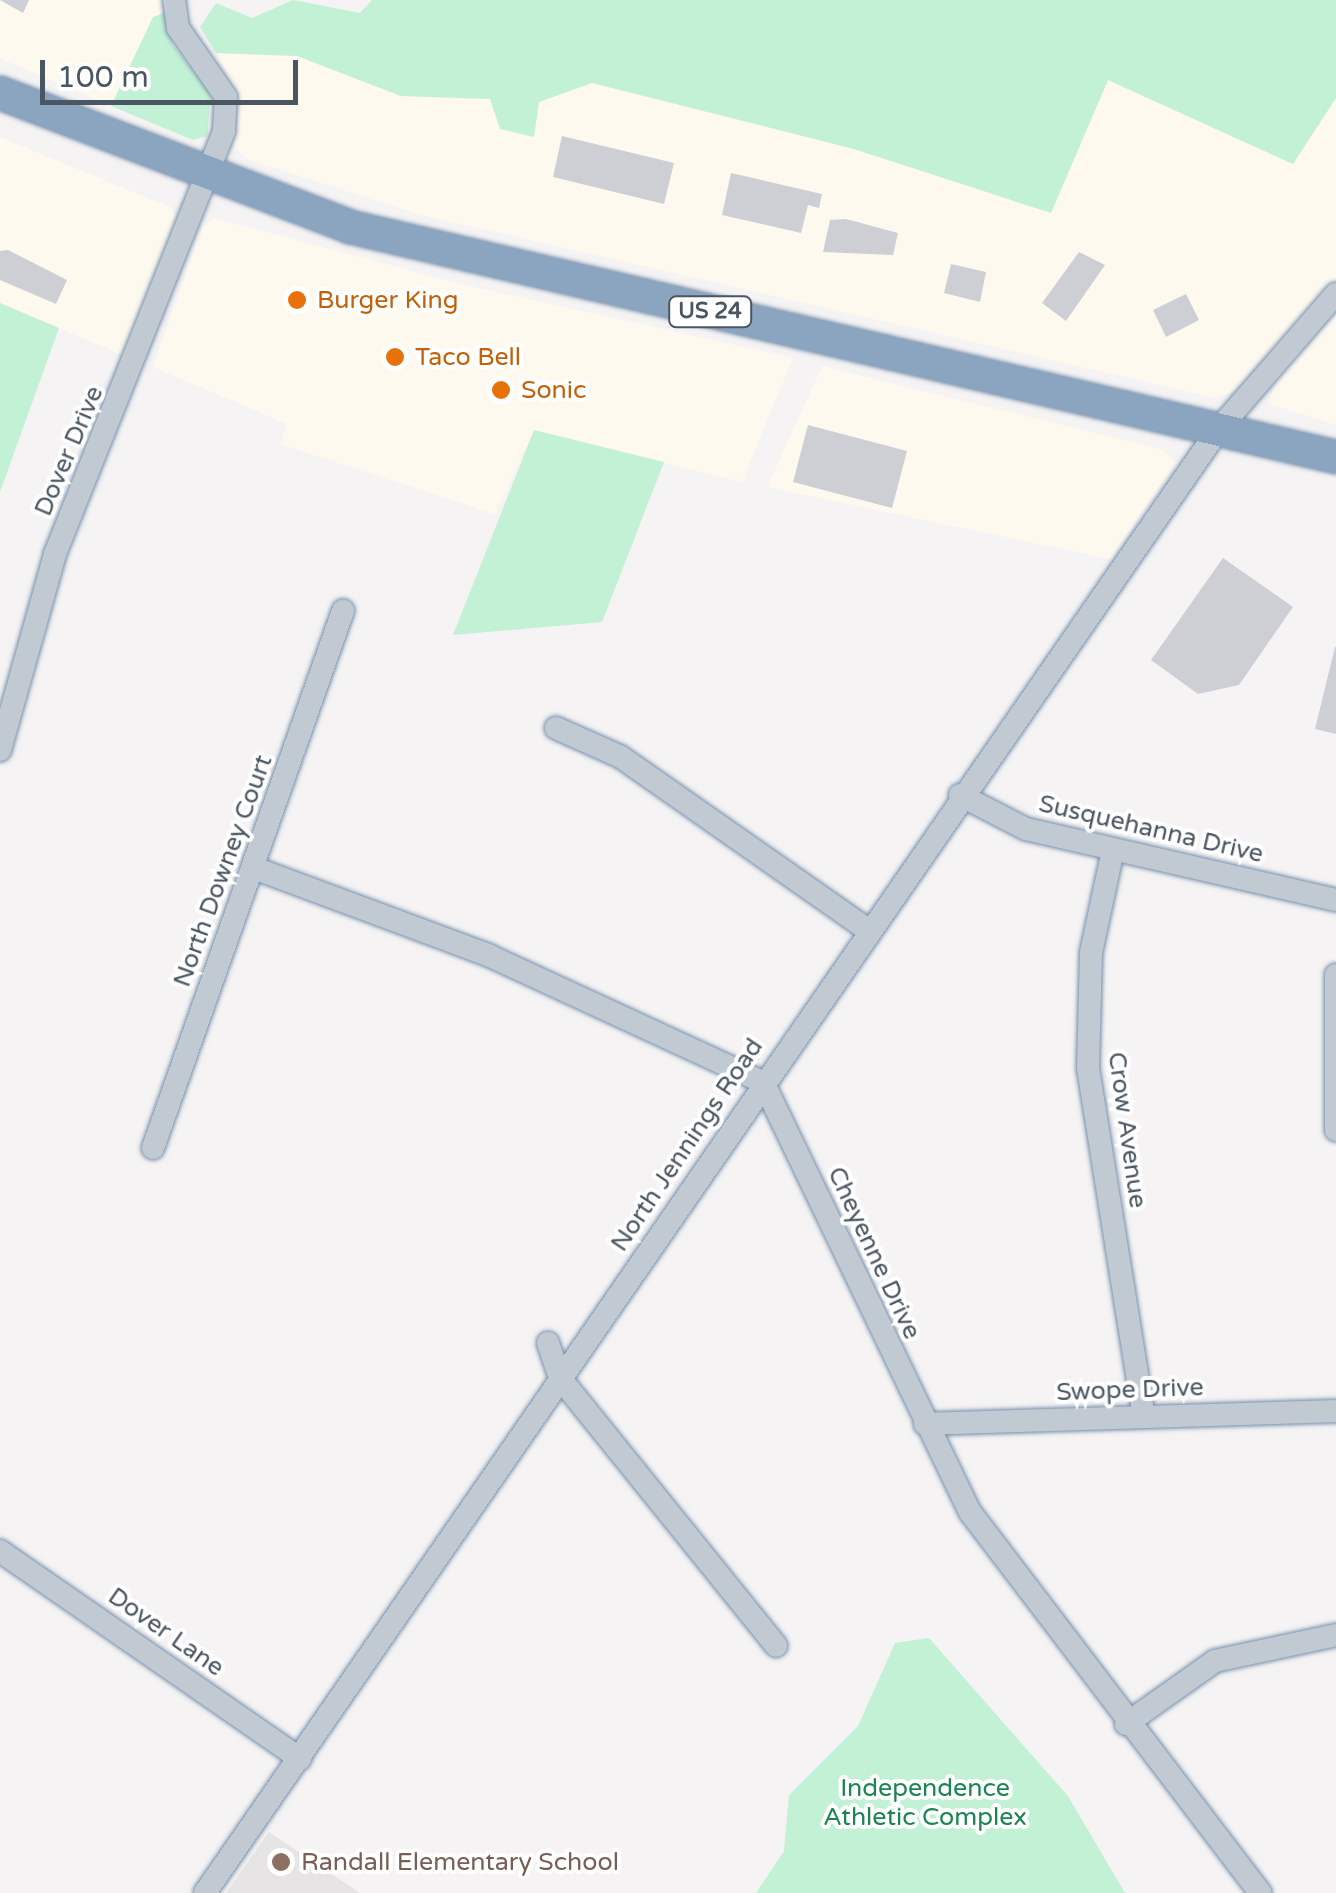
<!DOCTYPE html>
<style>
body{margin:0}
#map{position:relative;width:1336px;height:1893px;overflow:hidden;background:#f5f3f3;font-family:"Varela Round",sans-serif}
div>[style]{position:absolute}
.commercial>*{inset:0;background:#fdf9ef}
.education>*{inset:0;background:#e6e4e5}
.green>*{inset:0;background:#c3f1d5}
.building>*{inset:0;background:#cdcfd5}
.roads{filter:drop-shadow(0 0 2px #7690ad) drop-shadow(0 0 2px #7690ad)}
.minor>*{height:22px;margin:-11px;padding:0 11px;transform-origin:11px;border-radius:11px;background:#c1cad2}
.highway>*{height:32px;margin:-16px;padding:0 16px;transform-origin:16px;border-radius:16px;background:#8ba5c1}
.dots>*{width:28px;height:28px;translate:-50% -50%;box-sizing:border-box;border:5px solid #fff;border-radius:50%}
span{translate:-50% -50%;white-space:nowrap;text-align:center;line-height:1.15;-webkit-text-stroke:8px #fff;paint-order:stroke}
.shield-label span{padding:2px 8px;background:#fff;border:2px solid;border-radius:8px;-webkit-text-stroke-width:0}
.shield-label{font-size:22px;color:#4a5661;font-weight:700}
.food-label{font-size:25px;color:#c56008}
.left{translate:0 -50%;text-align:left}
.street-label{font-size:25px;color:#4a5661}
.park-label{font-size:25px;color:#17864f}
.education-label{font-size:25px;color:#785e54}
.scale{position:absolute;left:40px;top:60px;width:258px;height:45px;box-sizing:border-box;border:5px solid #4a5661;border-top:0;padding-left:12px;font-size:30px;line-height:35px;white-space:nowrap;color:#4a5661;-webkit-text-stroke:8px #fff;paint-order:stroke}
</style>
<div id="map">
<div class="commercial">
<div style="clip-path:polygon(0 0,168px 0,111px 106px,0 58px)"></div>
<div style="clip-path:polygon(216px 53px,297px 56px,400px 96px,490px 99px,534px 137px,539px 102px,592px 83px,854px 149px,1051px 213px,1108px 80px,1292px 164px,1336px 98px,1336px 279px,1237px 390px,1216px 398px,418px 214px,250px 160px,234px 147px,241px 100px)"></div>
<div style="clip-path:polygon(0 137px,172px 208px,176px 219px,127px 357px,0 303px)"></div>
<div style="clip-path:polygon(214px 218px,461px 284px,793px 358px,742px 482px,534px 430px,495px 514px,280px 444px,287px 424px,153px 367px,202px 227px)"></div>
<div style="clip-path:polygon(1336px 313px,1336px 425px,1269px 404px,1275px 380px)"></div>
<div style="clip-path:polygon(822px 366px,1164px 450px,1175px 463px,1110px 559px,767px 487px)"></div>
</div>
<div class="education">
<div style="clip-path:polygon(269px 1832px,360px 1893px,226px 1893px)"></div>
</div>
<div class="green">
<div style="clip-path:polygon(293px 0,360px 13px,372px 0,1336px 0,1336px 98px,1293px 164px,1108px 80px,1051px 213px,854px 149px,592px 83px,539px 102px,534px 137px,500px 129px,490px 99px,401px 96px,297px 56px,216px 53px,200px 27px,216px 3px,252px 18px)"></div>
<div style="clip-path:polygon(166px 12px,173px 45px,211px 94px,207px 136px,193px 140px,111px 106px,153px 17px)"></div>
<div style="clip-path:polygon(0 303px,59px 328px,0 492px)"></div>
<div style="clip-path:polygon(534px 430px,664px 462px,602px 622px,453px 635px)"></div>
<div style="clip-path:polygon(929px 1638px,1068px 1796px,1125px 1893px,756px 1893px,784px 1851px,789px 1795px,858px 1726px,895px 1643px)"></div>
</div>
<div class="building">
<div style="clip-path:polygon(0 0,29px 0,23px 13px)"></div>
<div style="clip-path:polygon(562px 136px,674px 163px,664px 204px,553px 177px)"></div>
<div style="clip-path:polygon(731px 173px,822px 194px,819px 208px,808px 205px,801px 233px,722px 215px)"></div>
<div style="clip-path:polygon(846px 219px,898px 233px,893px 255px,823px 252px,830px 220px)"></div>
<div style="clip-path:polygon(8px 250px,67px 280px,56px 304px,0 280px,0 251px)"></div>
<div style="clip-path:polygon(1079px 252px,1105px 265px,1066px 321px,1042px 303px)"></div>
<div style="clip-path:polygon(951px 264px,986px 272px,980px 302px,944px 293px)"></div>
<div style="clip-path:polygon(1186px 294px,1199px 320px,1166px 337px,1153px 310px)"></div>
<div style="clip-path:polygon(808px 425px,907px 451px,892px 508px,793px 482px)"></div>
<div style="clip-path:polygon(1223px 558px,1293px 607px,1239px 685px,1198px 694px,1151px 660px)"></div>
<div style="clip-path:polygon(1335px 647px,1336px 647px,1336px 734px,1315px 729px)"></div>
</div>
<div class="roads">
<div class="minor">
<div style="left:556px;top:728px;width:71px;rotate:24deg"></div>
<div style="left:621px;top:757px;width:300px;rotate:35deg"></div>
<div style="left:0;top:750px;width:204px;rotate:-74.3deg"></div>
<div style="left:55px;top:554px;width:456px;rotate:-68.2deg"></div>
<div style="left:224px;top:131px;width:34px;rotate:-87deg"></div>
<div style="left:226px;top:97px;width:84px;rotate:-124.8deg"></div>
<div style="left:178px;top:28px;width:28px;rotate:-98deg"></div>
<div style="left:960px;top:795px;width:74px;rotate:27.3deg"></div>
<div style="left:1026px;top:829px;width:318px;rotate:12.9deg"></div>
<div style="left:1113px;top:850px;width:105px;rotate:102.1deg"></div>
<div style="left:1091px;top:953px;width:115px;rotate:91.5deg"></div>
<div style="left:1088px;top:1068px;width:353px;rotate:80.9deg"></div>
<div style="left:254px;top:868px;width:252px;rotate:20.4deg"></div>
<div style="left:490px;top:956px;width:301px;rotate:24.8deg"></div>
<div style="left:763px;top:1082px;width:477px;rotate:64.3deg"></div>
<div style="left:970px;top:1512px;width:479px;rotate:52.7deg"></div>
<div style="left:1336px;top:975px;width:155px;rotate:90deg"></div>
<div style="left:153px;top:1148px;width:570px;rotate:-70.52deg"></div>
<div style="left:548px;top:1343px;width:37px;rotate:71deg"></div>
<div style="left:560px;top:1378px;width:344px;rotate:51.1deg"></div>
<div style="left:925px;top:1424px;width:411px;rotate:-1.8deg"></div>
<div style="left:0;top:1551px;width:365px;rotate:34.7deg"></div>
<div style="left:1126px;top:1724px;width:109px;rotate:-35.3deg"></div>
<div style="left:1215px;top:1661px;width:124px;rotate:-12.1deg"></div>
<div style="left:205px;top:1893px;width:1779px;rotate:-55.3deg"></div>
<div style="left:1218px;top:430px;width:180px;rotate:-49.1deg"></div>
</div>
<div class="highway">
<div style="left:0;top:93px;width:375px;rotate:20.9deg"></div>
<div style="left:350px;top:227px;width:1012px;rotate:13.13deg"></div>
</div>
</div>
<div class="dots">
<div style="left:297px;top:300px;background:#e8710a"></div>
<div style="left:395px;top:357px;background:#e8710a"></div>
<div style="left:501px;top:390px;background:#e8710a"></div>
<div style="left:281px;top:1862px;background:#8d6e63"></div>
</div>
<div class="shield-label">
<span style="left:710px;top:312px">US 24</span>
</div>
<div class="food-label">
<span class="left" style="left:317px;top:300px">Burger King</span>
<span class="left" style="left:415px;top:357px">Taco Bell</span>
<span class="left" style="left:521px;top:390px">Sonic</span>
</div>
<div class="street-label">
<span style="left:69px;top:451px;rotate:-67deg">Dover Drive</span>
<span style="left:1151px;top:829px;rotate:13deg">Susquehanna Drive</span>
<span style="left:223px;top:871px;rotate:-70deg">North Downey Court</span>
<span style="left:1127px;top:1130px;rotate:82deg">Crow Avenue</span>
<span style="left:687px;top:1145px;rotate:-56deg">North Jennings Road</span>
<span style="left:874px;top:1253px;rotate:65deg">Cheyenne Drive</span>
<span style="left:1130px;top:1390px;rotate:-2deg">Swope Drive</span>
<span style="left:166px;top:1632px;rotate:35deg">Dover Lane</span>
</div>
<div class="park-label">
<span style="left:925px;top:1803px">Independence<br>Athletic Complex</span>
</div>
<div class="education-label">
<span class="left" style="left:301px;top:1862px">Randall Elementary School</span>
</div>
<div class="scale">100 m</div>
</div>
